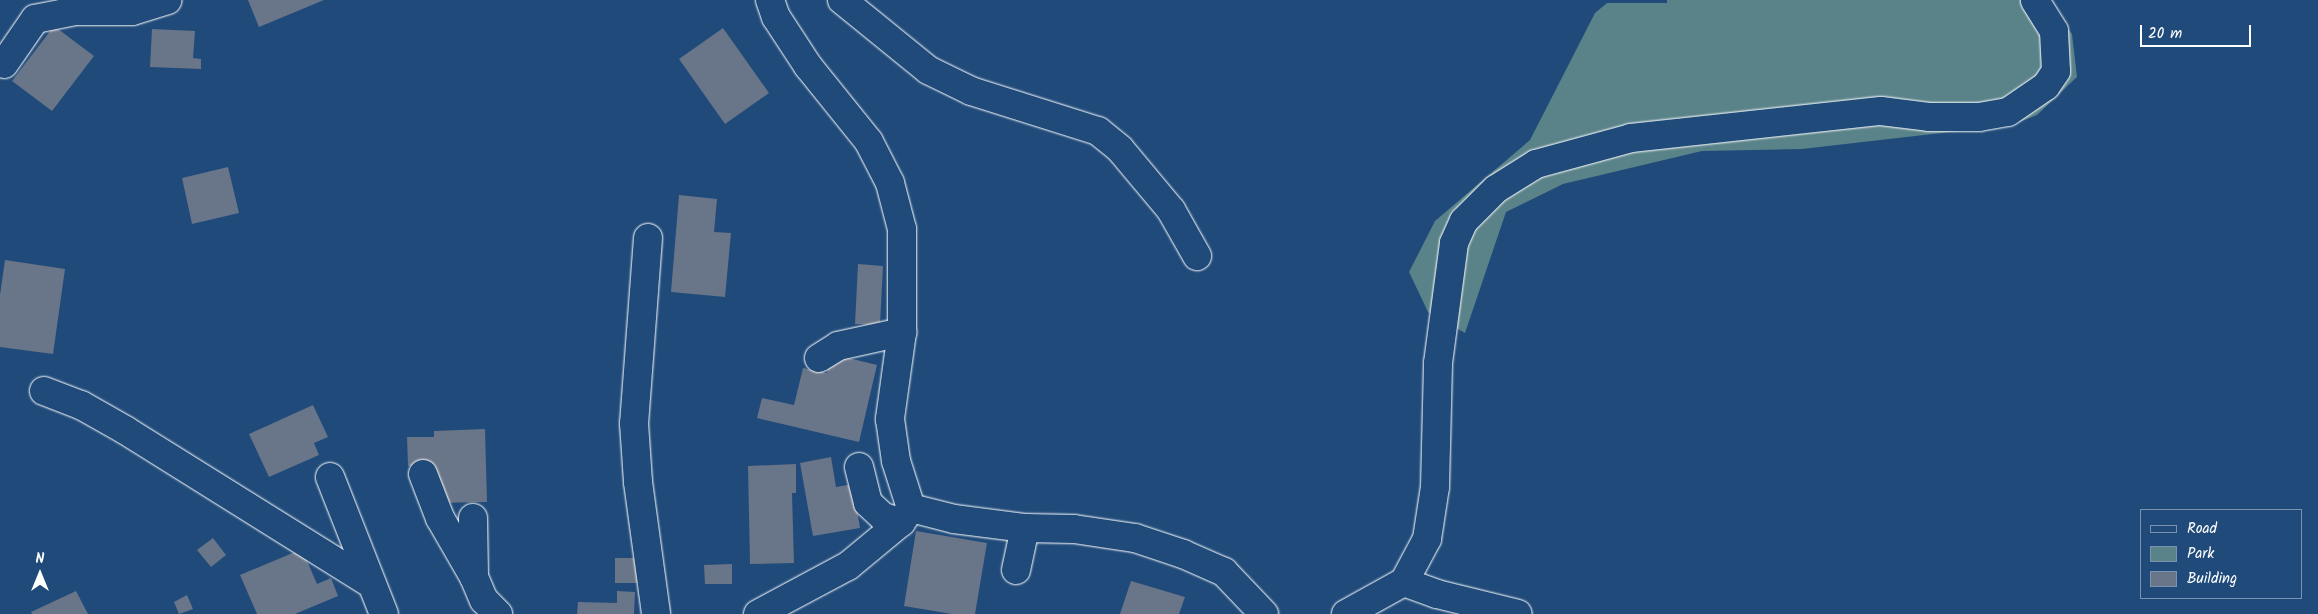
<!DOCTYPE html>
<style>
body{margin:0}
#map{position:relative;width:2318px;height:614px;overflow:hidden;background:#1f4a7a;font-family:Kalam,sans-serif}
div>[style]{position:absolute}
.green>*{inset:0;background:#598289}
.building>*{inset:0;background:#697588}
.roads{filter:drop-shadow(0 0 1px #fff) drop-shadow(0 0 1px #fff)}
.minor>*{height:28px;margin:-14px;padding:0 14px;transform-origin:14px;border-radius:14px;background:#1f4a7a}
span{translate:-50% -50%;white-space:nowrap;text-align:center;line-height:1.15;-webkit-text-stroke:4.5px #1f4a7a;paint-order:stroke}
.legend{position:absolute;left:2140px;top:509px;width:162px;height:90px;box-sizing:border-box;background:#1f4a7a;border:1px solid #7992af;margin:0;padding:6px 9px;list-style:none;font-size:15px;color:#fff}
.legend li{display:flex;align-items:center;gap:10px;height:25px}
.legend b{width:25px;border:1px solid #7992af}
.north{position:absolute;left:15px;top:549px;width:50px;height:50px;-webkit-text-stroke:4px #1f4a7a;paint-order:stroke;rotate:0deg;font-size:14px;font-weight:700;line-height:20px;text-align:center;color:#fff}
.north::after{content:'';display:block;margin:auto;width:18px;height:22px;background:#fff;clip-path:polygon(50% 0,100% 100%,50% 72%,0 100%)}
.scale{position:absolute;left:2140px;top:25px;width:111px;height:22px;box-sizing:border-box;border:2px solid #fff;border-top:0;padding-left:6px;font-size:15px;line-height:18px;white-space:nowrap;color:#fff;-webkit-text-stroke:4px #1f4a7a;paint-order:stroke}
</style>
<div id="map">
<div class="green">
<div style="clip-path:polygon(1667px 0,2031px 0,2062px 21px,2072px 34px,2077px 77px,2037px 115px,2011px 125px,1802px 149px,1702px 151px,1563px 184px,1506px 212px,1465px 333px,1428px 312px,1409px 272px,1435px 221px,1530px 140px,1595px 13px,1607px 3px,1667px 3px)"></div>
</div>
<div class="building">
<div style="clip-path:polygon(248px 0,324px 0,259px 27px)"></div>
<div style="clip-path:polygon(54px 26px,94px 56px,52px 111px,12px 81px)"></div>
<div style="clip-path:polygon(723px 28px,769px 93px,725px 124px,679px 59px)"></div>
<div style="clip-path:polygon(152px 29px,195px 31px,193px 58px,201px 59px,201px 69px,150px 67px)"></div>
<div style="clip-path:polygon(228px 167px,239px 213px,192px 224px,182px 178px)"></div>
<div style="clip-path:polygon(679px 195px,717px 199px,714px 232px,731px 233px,725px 297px,671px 292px)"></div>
<div style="clip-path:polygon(5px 260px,65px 269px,53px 354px,0 347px,0 295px)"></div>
<div style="clip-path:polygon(858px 264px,883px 266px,880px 325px,855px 324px)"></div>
<div style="clip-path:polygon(832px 354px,877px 365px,859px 442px,757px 418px,762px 398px,794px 405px,803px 368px,827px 373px)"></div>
<div style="clip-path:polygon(313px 405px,328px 437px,314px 443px,319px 455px,269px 477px,249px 434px)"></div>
<div style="clip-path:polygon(485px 429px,487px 502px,436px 503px,435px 465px,408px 466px,407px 437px,434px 437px,434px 431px)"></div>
<div style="clip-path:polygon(831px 457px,836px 487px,853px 484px,860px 528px,813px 536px,800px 463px)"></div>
<div style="clip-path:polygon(796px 464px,796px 493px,792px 493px,794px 563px,750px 564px,748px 466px)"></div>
<div style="clip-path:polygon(916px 531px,987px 543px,975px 614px,952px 614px,904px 606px)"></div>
<div style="clip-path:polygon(213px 538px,226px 555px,211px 567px,197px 550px)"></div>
<div style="clip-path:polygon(302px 549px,317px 584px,331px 578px,338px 596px,295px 614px,257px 614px,240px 575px)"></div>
<div style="clip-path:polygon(615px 558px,638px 558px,638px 583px,615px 583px)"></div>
<div style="clip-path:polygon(732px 564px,732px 584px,705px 584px,704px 565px)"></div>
<div style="clip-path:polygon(1131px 581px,1185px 597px,1179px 614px,1120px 614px)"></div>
<div style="clip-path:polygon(76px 591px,88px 614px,32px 614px,31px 612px)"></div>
<div style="clip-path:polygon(617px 591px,635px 592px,634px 614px,577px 614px,578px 602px,617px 603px)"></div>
<div style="clip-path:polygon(187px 595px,193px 609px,179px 614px,174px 602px)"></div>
</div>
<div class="roads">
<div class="minor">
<div style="left:770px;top:0;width:18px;rotate:71deg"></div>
<div style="left:776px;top:17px;width:59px;rotate:56.9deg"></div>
<div style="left:808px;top:66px;width:97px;rotate:51.2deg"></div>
<div style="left:869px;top:142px;width:46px;rotate:62.9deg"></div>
<div style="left:890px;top:183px;width:48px;rotate:75.4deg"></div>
<div style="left:902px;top:229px;width:103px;rotate:90deg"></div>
<div style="left:902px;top:332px;width:88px;rotate:97.9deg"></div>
<div style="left:890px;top:419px;width:42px;rotate:81.9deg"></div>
<div style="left:896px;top:461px;width:49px;rotate:72.3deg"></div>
<div style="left:911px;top:508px;width:44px;rotate:14.3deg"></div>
<div style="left:954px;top:519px;width:72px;rotate:7.2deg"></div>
<div style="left:1025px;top:528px;width:49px;rotate:1.2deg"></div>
<div style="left:1074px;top:529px;width:62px;rotate:8.4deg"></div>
<div style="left:1135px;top:538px;width:51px;rotate:18.4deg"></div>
<div style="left:1183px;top:554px;width:45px;rotate:23.7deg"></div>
<div style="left:1224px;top:572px;width:58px;rotate:46.4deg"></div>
<div style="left:842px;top:0;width:111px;rotate:39.1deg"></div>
<div style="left:928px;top:70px;width:48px;rotate:26deg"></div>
<div style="left:971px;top:91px;width:133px;rotate:17.5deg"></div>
<div style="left:1098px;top:131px;width:28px;rotate:39deg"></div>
<div style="left:1120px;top:149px;width:80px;rotate:50.1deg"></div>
<div style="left:1171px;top:210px;width:53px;rotate:60.5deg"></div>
<div style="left:4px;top:64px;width:55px;rotate:-55.4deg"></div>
<div style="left:35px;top:19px;width:41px;rotate:-11.3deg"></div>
<div style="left:75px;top:11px;width:57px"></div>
<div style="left:132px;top:11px;width:37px;rotate:-17deg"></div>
<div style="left:648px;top:238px;width:186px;rotate:94.3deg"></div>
<div style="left:634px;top:423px;width:59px;rotate:86.1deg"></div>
<div style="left:638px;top:482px;width:133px;rotate:82.2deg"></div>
<div style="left:819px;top:358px;width:22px;rotate:-32deg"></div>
<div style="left:838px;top:346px;width:66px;rotate:-12.3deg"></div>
<div style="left:44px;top:391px;width:40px;rotate:21deg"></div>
<div style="left:81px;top:405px;width:51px;rotate:29.6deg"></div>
<div style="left:125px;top:430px;width:290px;rotate:32deg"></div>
<div style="left:859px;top:467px;width:37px;rotate:76deg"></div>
<div style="left:868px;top:503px;width:21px;rotate:43deg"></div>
<div style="left:883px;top:517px;width:19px;rotate:16deg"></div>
<div style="left:423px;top:474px;width:47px;rotate:68.9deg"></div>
<div style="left:440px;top:518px;width:68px;rotate:60deg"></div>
<div style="left:330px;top:477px;width:147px;rotate:68.5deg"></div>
<div style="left:473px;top:518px;width:59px;rotate:89deg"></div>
<div style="left:474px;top:577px;width:25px;rotate:67deg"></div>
<div style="left:484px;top:600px;width:20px;rotate:45deg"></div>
<div style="left:1016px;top:570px;width:43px;rotate:-77.9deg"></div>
<div style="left:1404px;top:582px;width:49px;rotate:-61.9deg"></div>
<div style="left:1427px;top:539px;width:53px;rotate:-81.3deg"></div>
<div style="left:1435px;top:487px;width:124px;rotate:-88.6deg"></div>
<div style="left:1438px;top:363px;width:121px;rotate:-82.4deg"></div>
<div style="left:1454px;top:243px;width:24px;rotate:-66deg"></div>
<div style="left:1464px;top:221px;width:45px;rotate:-45deg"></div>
<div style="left:1496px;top:189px;width:47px;rotate:-32deg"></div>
<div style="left:1536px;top:164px;width:98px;rotate:-15.3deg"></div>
<div style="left:1631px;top:138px;width:251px;rotate:-6.2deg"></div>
<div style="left:1881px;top:111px;width:48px;rotate:7.1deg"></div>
<div style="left:1929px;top:117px;width:50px"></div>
<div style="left:1979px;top:117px;width:29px;rotate:-10deg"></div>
<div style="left:2008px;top:112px;width:46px;rotate:-34.4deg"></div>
<div style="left:2046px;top:86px;width:18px;rotate:-56deg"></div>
<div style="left:2056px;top:71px;width:40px;rotate:-92.9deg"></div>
<div style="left:2054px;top:31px;width:36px;rotate:-122deg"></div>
<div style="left:758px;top:614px;width:102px;rotate:-28.1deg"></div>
<div style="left:848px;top:566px;width:69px;rotate:-39.7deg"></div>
<div style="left:901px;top:522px;width:17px;rotate:-54deg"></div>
<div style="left:1346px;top:614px;width:66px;rotate:-28.9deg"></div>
<div style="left:1404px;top:582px;width:35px;rotate:20deg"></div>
<div style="left:1437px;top:594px;width:83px;rotate:13.9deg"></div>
</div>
</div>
<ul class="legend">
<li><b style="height:6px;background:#1f4a7a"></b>Road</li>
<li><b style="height:14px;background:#598289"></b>Park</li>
<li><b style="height:14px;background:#697588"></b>Building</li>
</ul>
<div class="north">N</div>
<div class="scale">20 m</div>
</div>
